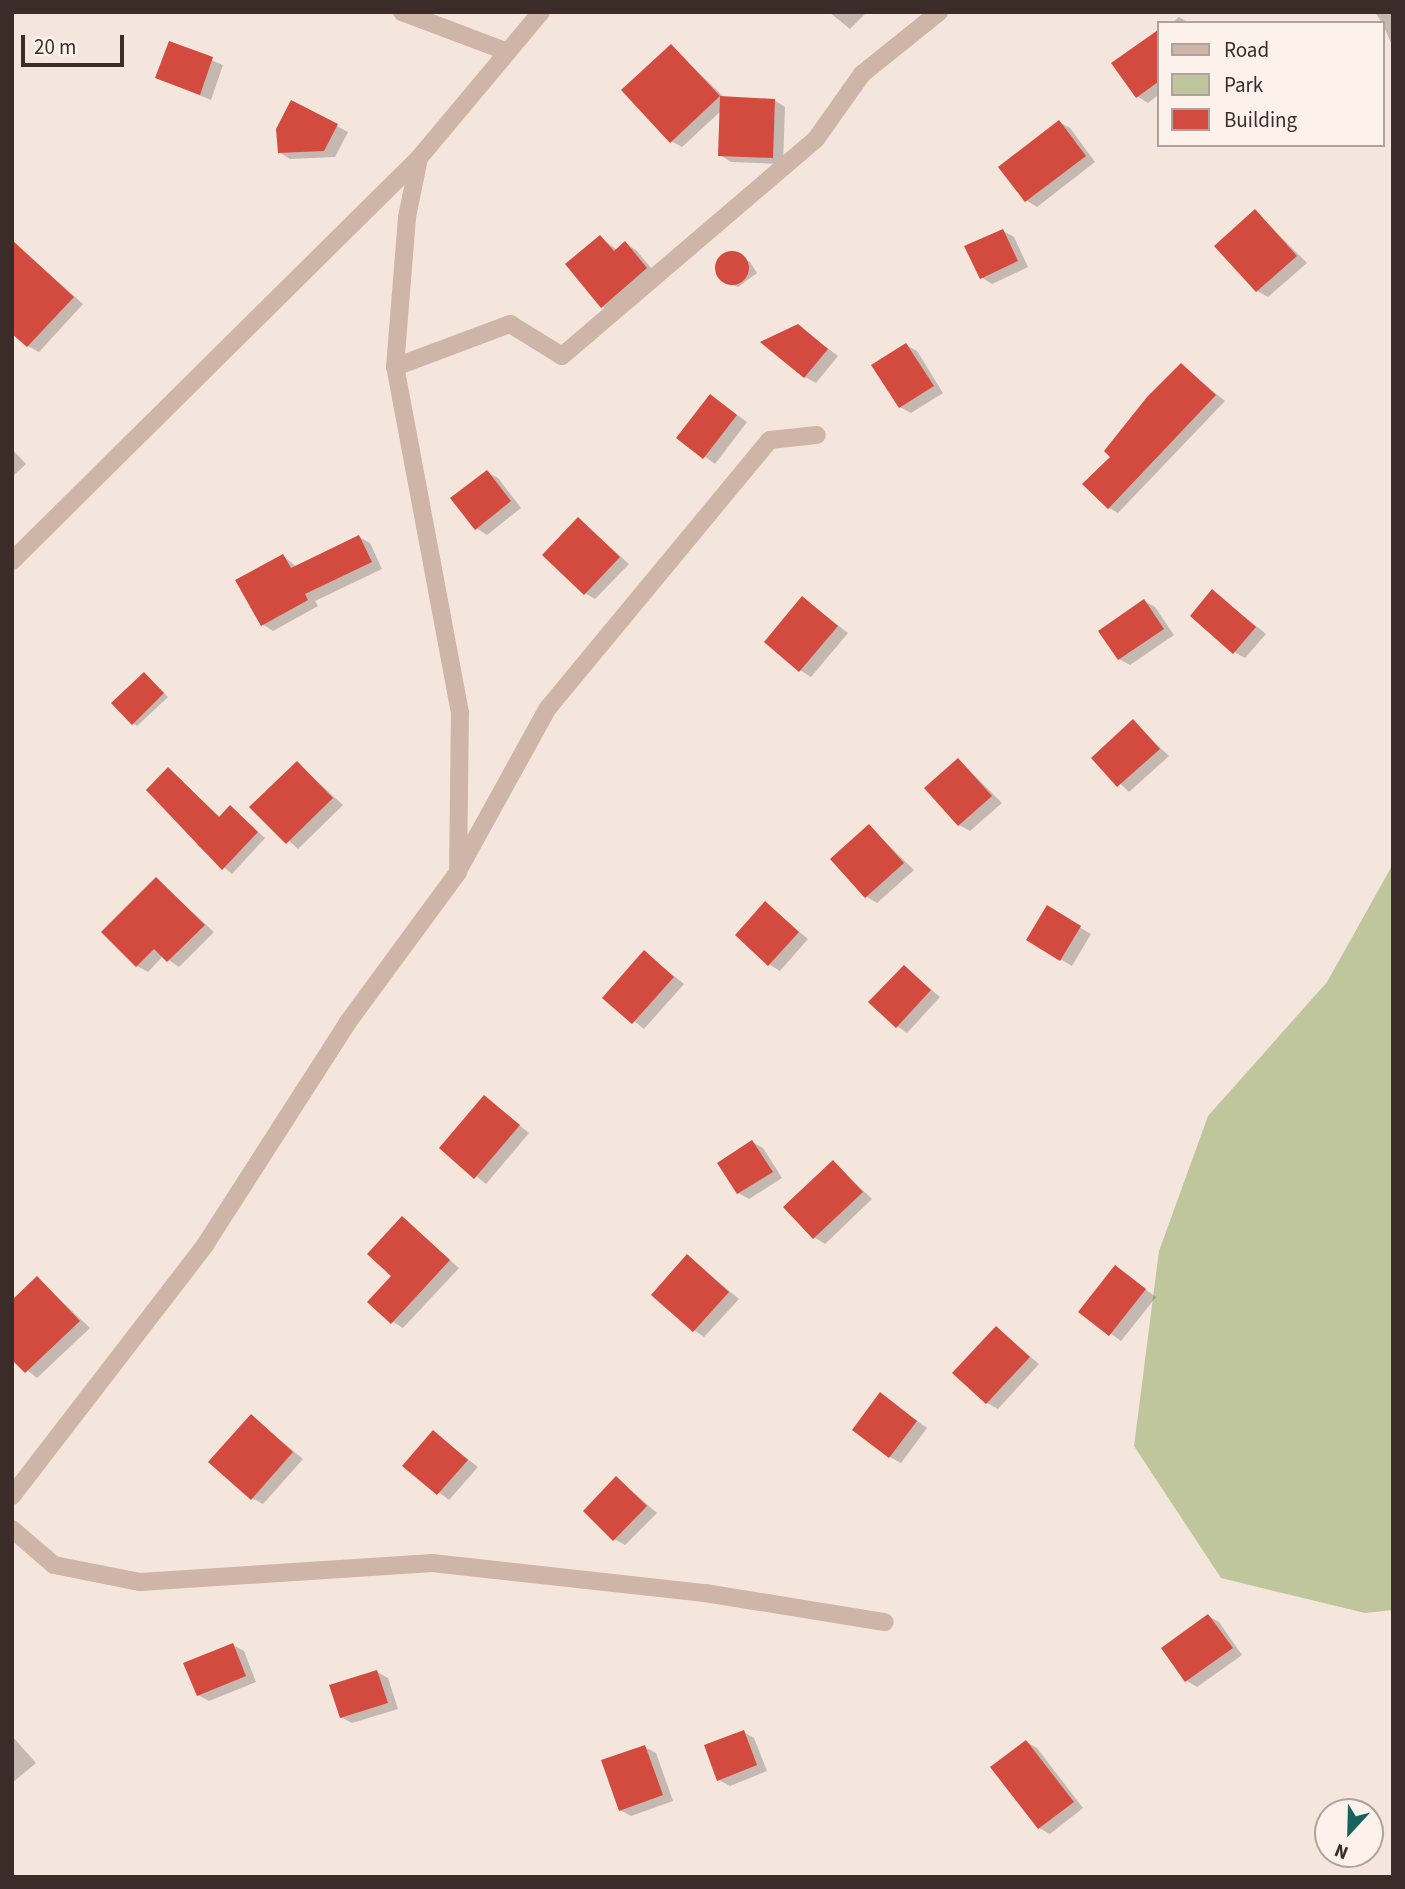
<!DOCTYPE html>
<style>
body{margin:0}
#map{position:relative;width:1405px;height:1889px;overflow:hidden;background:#f5e6dd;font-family:"Source Sans 3",sans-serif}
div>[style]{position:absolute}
.green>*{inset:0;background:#bfc69b}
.shadow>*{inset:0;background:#0003}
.building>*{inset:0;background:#d34b3e}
.round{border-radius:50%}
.minor>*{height:18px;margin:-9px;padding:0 9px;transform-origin:9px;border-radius:9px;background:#cfb4a8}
span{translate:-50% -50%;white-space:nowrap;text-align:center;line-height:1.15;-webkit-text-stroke:6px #fcf1eb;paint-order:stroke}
.frame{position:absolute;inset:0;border:14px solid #3b2c29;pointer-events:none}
.legend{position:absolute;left:1157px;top:21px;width:228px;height:126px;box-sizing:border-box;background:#fcf1eb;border:2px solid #afa29d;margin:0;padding:9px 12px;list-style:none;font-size:21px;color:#3b2c29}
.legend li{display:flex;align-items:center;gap:14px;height:35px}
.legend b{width:35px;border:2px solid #afa29d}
.north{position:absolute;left:1314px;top:1798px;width:70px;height:70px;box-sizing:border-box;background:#fcf1eb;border:2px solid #afa29d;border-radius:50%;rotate:202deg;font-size:19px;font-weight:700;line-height:28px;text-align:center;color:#3b2c29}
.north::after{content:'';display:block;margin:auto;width:24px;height:32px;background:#19625c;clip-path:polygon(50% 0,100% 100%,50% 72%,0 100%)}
.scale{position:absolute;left:21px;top:35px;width:103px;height:32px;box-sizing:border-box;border:4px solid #3b2c29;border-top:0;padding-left:9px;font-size:21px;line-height:24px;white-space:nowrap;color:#3b2c29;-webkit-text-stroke:5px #fcf1eb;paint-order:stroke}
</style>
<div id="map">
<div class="green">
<div style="clip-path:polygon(1393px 864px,1393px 1610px,1365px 1613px,1221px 1578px,1134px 1446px,1159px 1251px,1208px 1116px,1327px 982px)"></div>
</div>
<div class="shadow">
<div style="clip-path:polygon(829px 12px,867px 12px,850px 29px)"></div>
<div style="clip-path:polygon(1375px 12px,1393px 12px,1393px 47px,1382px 23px)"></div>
<div style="clip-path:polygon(1179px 17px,1189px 23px,1172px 23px)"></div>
<div style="clip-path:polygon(1158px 32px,1158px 95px,1148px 103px,1137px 96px,1113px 64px)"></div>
<div style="clip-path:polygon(170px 43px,223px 65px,211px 100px,157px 78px)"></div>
<div style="clip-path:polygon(671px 46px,725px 98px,774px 100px,785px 107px,783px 164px,731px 162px,720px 155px,721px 111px,682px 147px,671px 141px)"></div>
<div style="clip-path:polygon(292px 102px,348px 132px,335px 157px,290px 159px,279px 152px)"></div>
<div style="clip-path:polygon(1059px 122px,1070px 128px,1095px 162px,1037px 207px,1026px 200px)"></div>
<div style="clip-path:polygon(1255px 211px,1307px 263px,1268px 297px,1257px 291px)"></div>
<div style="clip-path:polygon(1003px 231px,1014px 237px,1028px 267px,992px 284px,981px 277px)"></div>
<div style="clip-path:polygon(600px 237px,617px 250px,625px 243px,636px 250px,657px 275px,613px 313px,602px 306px)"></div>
<div style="clip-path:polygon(22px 250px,83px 304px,39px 352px,28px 346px)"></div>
<div style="clip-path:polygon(730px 252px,750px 262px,757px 273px,738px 287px,722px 280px,717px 265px)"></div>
<div style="clip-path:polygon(798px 326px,838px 356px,816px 383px,805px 377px)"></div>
<div style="clip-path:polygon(906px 345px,917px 351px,943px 393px,911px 413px,900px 407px)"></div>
<div style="clip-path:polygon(1181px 365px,1225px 401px,1118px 513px,1109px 508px,1113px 457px)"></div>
<div style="clip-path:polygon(711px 396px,747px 422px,715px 464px,679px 438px)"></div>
<div style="clip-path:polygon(12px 449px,26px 464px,12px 477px)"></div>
<div style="clip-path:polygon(487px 472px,498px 478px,521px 508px,487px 535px,476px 528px)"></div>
<div style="clip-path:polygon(579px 519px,629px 564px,595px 599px,585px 593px)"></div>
<div style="clip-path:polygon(359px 537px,370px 543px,382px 569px,315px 601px,318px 606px,273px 631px,262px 624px,283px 556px,297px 567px)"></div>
<div style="clip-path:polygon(1213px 592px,1266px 634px,1245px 658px,1234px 652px)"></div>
<div style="clip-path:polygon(803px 598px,848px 633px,811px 677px,800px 670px)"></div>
<div style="clip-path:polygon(1144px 601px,1155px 607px,1174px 635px,1130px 665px,1119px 659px)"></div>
<div style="clip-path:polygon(145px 674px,168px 697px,137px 726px,133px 723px)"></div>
<div style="clip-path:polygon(1133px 722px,1169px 756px,1129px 792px,1093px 758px)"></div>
<div style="clip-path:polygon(959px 760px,1002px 803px,970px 831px,959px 825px)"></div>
<div style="clip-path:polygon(297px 763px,343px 805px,298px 849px,252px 807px)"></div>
<div style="clip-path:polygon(168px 769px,221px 818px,231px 808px,265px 838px,232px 874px,196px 844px,200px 840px)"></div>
<div style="clip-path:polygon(869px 826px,914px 870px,877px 903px,867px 897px)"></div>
<div style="clip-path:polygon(156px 879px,214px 932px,179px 967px,163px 956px,148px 972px,137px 966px)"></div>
<div style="clip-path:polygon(766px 904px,808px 939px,780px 971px,769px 964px)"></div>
<div style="clip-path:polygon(1047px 908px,1091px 934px,1072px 966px,1028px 940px)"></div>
<div style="clip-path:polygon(644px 952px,684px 984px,644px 1029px,605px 998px)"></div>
<div style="clip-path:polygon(904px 967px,940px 997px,907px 1033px,897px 1026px)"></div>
<div style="clip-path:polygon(484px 1097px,529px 1133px,486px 1184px,441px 1148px)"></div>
<div style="clip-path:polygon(752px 1142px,763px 1148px,782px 1178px,749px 1199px,738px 1193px)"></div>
<div style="clip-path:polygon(833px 1162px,872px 1199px,825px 1244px,814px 1237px)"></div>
<div style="clip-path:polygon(403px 1219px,459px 1268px,403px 1328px,393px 1322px)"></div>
<div style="clip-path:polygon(687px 1256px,739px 1299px,704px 1337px,694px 1330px)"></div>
<div style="clip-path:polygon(1115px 1267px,1156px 1297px,1121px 1341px,1081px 1312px)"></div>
<div style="clip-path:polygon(37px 1278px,90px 1328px,37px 1378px,12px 1358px)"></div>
<div style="clip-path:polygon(996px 1328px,1039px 1364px,998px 1409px,987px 1403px)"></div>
<div style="clip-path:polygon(881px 1395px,927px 1428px,901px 1463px,890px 1457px)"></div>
<div style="clip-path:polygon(251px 1416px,303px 1459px,263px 1504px,252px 1498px)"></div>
<div style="clip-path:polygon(433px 1432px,478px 1467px,449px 1500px,405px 1466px)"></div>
<div style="clip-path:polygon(617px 1478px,657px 1513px,625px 1545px,614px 1539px)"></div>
<div style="clip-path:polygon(1208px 1616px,1219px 1622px,1242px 1655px,1197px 1687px,1187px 1681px)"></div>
<div style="clip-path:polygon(233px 1645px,244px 1651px,256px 1682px,209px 1701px,198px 1695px)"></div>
<div style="clip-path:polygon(377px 1672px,388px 1678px,398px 1709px,352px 1723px,341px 1717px)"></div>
<div style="clip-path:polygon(743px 1732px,754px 1738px,767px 1771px,730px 1786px,719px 1780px)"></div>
<div style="clip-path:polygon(12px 1736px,36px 1763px,12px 1783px)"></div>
<div style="clip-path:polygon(1026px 1742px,1037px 1748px,1083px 1808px,1050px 1834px,1039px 1828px)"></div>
<div style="clip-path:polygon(645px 1747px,656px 1753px,673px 1801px,631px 1816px,620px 1810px)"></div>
</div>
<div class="building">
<div style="clip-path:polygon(1158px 30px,1158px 82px,1136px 98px,1111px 63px)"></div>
<div style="clip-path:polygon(169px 41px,213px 57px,200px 95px,155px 78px)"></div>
<div style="clip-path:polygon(671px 44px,720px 96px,670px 143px,621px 90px)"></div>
<div style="clip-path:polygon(720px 96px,775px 99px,773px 158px,718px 156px)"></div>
<div style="clip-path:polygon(291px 100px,338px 124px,324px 151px,278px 153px,276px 129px)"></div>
<div style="clip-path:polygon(1059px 120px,1086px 156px,1025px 202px,998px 167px)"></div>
<div style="clip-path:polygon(1255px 209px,1297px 256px,1256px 292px,1214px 246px)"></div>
<div style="clip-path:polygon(1003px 229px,1018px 261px,980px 279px,964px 246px)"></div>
<div style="clip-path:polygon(600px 235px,614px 251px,625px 241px,647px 268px,601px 308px,565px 264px)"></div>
<div style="clip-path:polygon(12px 240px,74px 297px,27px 347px,12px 334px)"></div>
<div class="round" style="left:715px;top:251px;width:34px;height:34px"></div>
<div style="clip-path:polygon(798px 324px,828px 349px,804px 378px,760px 342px)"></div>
<div style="clip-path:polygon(906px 343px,934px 386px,899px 408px,871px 365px)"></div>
<div style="clip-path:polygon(1181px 363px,1216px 395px,1108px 509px,1082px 484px,1110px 457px,1104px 451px,1147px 397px)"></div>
<div style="clip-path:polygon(710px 394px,737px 415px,703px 459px,676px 438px)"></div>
<div style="clip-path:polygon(487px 470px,511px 501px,475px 530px,450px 498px)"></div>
<div style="clip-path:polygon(578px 517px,620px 557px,584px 595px,542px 555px)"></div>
<div style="clip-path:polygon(359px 535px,372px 562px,305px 594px,308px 600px,261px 626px,235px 580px,283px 554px,291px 568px)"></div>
<div style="clip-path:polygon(1212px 589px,1256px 627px,1233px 654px,1190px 616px)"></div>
<div style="clip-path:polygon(802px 596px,838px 626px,799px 672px,764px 642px)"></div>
<div style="clip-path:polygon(1144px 599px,1164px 629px,1118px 660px,1098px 631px)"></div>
<div style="clip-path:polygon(144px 672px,164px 693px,132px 725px,111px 703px)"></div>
<div style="clip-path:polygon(1133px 719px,1160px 749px,1117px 787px,1091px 758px)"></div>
<div style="clip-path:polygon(958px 758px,992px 796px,958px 826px,924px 788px)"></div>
<div style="clip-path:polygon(297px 761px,333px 798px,286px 844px,249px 807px)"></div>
<div style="clip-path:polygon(168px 767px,219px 817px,230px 805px,258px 832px,222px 870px,146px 790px)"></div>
<div style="clip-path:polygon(869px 824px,904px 863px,865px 898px,830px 859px)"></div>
<div style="clip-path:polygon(156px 877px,205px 925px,167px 962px,154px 949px,136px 967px,101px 932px)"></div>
<div style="clip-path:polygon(765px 901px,799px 932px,768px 966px,735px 935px)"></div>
<div style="clip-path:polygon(1047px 905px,1081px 926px,1060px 961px,1026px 940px)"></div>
<div style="clip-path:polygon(644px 950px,674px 977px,632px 1024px,602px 998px)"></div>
<div style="clip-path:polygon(904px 965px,931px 990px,896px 1028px,868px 1002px)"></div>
<div style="clip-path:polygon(484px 1095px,520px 1125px,474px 1179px,439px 1148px)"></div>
<div style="clip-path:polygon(752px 1140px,773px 1172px,737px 1194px,717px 1163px)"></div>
<div style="clip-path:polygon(833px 1160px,863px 1192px,813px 1239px,783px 1207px)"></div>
<div style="clip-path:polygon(402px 1216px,450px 1260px,391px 1324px,367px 1302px,391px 1276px,367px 1254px)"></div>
<div style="clip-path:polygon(687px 1254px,729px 1292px,693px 1332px,651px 1295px)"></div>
<div style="clip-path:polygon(1115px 1265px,1146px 1289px,1109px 1336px,1078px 1312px)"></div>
<div style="clip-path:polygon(37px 1276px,80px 1321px,25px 1373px,12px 1360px,12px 1300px)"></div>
<div style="clip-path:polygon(996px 1326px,1030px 1357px,986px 1404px,952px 1373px)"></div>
<div style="clip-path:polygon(880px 1392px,917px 1421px,889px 1458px,852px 1430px)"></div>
<div style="clip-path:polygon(251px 1414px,293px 1452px,251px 1500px,208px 1462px)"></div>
<div style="clip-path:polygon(433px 1430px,468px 1460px,437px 1495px,402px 1466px)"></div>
<div style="clip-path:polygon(616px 1476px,647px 1506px,613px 1541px,583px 1511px)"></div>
<div style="clip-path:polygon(1208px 1614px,1233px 1648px,1185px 1682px,1161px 1648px)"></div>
<div style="clip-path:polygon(233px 1643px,246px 1676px,197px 1696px,183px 1663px)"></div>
<div style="clip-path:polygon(377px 1670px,388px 1703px,340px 1718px,329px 1685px)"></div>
<div style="clip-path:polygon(744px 1730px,757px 1765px,717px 1781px,704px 1745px)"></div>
<div style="clip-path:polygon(1026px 1740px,1074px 1802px,1038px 1829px,990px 1767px)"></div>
<div style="clip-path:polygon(645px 1745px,663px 1795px,619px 1811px,601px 1760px)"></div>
</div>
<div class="minor">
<div style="left:402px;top:12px;width:113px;rotate:20.7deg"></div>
<div style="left:395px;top:367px;width:123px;rotate:-20.5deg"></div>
<div style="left:510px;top:324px;width:61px;rotate:31.6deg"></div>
<div style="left:562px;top:356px;width:334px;rotate:-40.5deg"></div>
<div style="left:816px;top:139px;width:80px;rotate:-54.7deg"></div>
<div style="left:862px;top:74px;width:99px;rotate:-38.8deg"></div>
<div style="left:12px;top:561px;width:573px;rotate:-44.72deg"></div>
<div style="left:419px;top:158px;width:190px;rotate:-50.1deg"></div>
<div style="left:459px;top:869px;width:184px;rotate:-61.1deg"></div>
<div style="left:548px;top:708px;width:348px;rotate:-50.4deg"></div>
<div style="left:770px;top:440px;width:47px;rotate:-6.1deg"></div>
<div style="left:12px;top:1496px;width:317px;rotate:-52.4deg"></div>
<div style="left:205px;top:1245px;width:265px;rotate:-57.3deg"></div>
<div style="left:348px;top:1022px;width:186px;rotate:-53.7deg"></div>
<div style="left:458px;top:872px;width:159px;rotate:-89.3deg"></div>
<div style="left:460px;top:713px;width:352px;rotate:-100.6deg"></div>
<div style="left:395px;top:367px;width:150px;rotate:-85.4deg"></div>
<div style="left:407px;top:217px;width:60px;rotate:-78.5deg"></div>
<div style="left:12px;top:1529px;width:55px;rotate:40.6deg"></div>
<div style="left:54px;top:1565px;width:88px;rotate:11.2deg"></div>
<div style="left:140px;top:1582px;width:293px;rotate:-3.7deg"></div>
<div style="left:432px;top:1563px;width:275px;rotate:6.3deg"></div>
<div style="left:705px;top:1593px;width:182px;rotate:9.2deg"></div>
</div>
<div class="frame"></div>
<ul class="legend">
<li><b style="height:9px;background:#cfb4a8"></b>Road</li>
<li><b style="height:19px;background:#bfc69b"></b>Park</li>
<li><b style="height:19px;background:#d34b3e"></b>Building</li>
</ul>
<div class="north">N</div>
<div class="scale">20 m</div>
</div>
